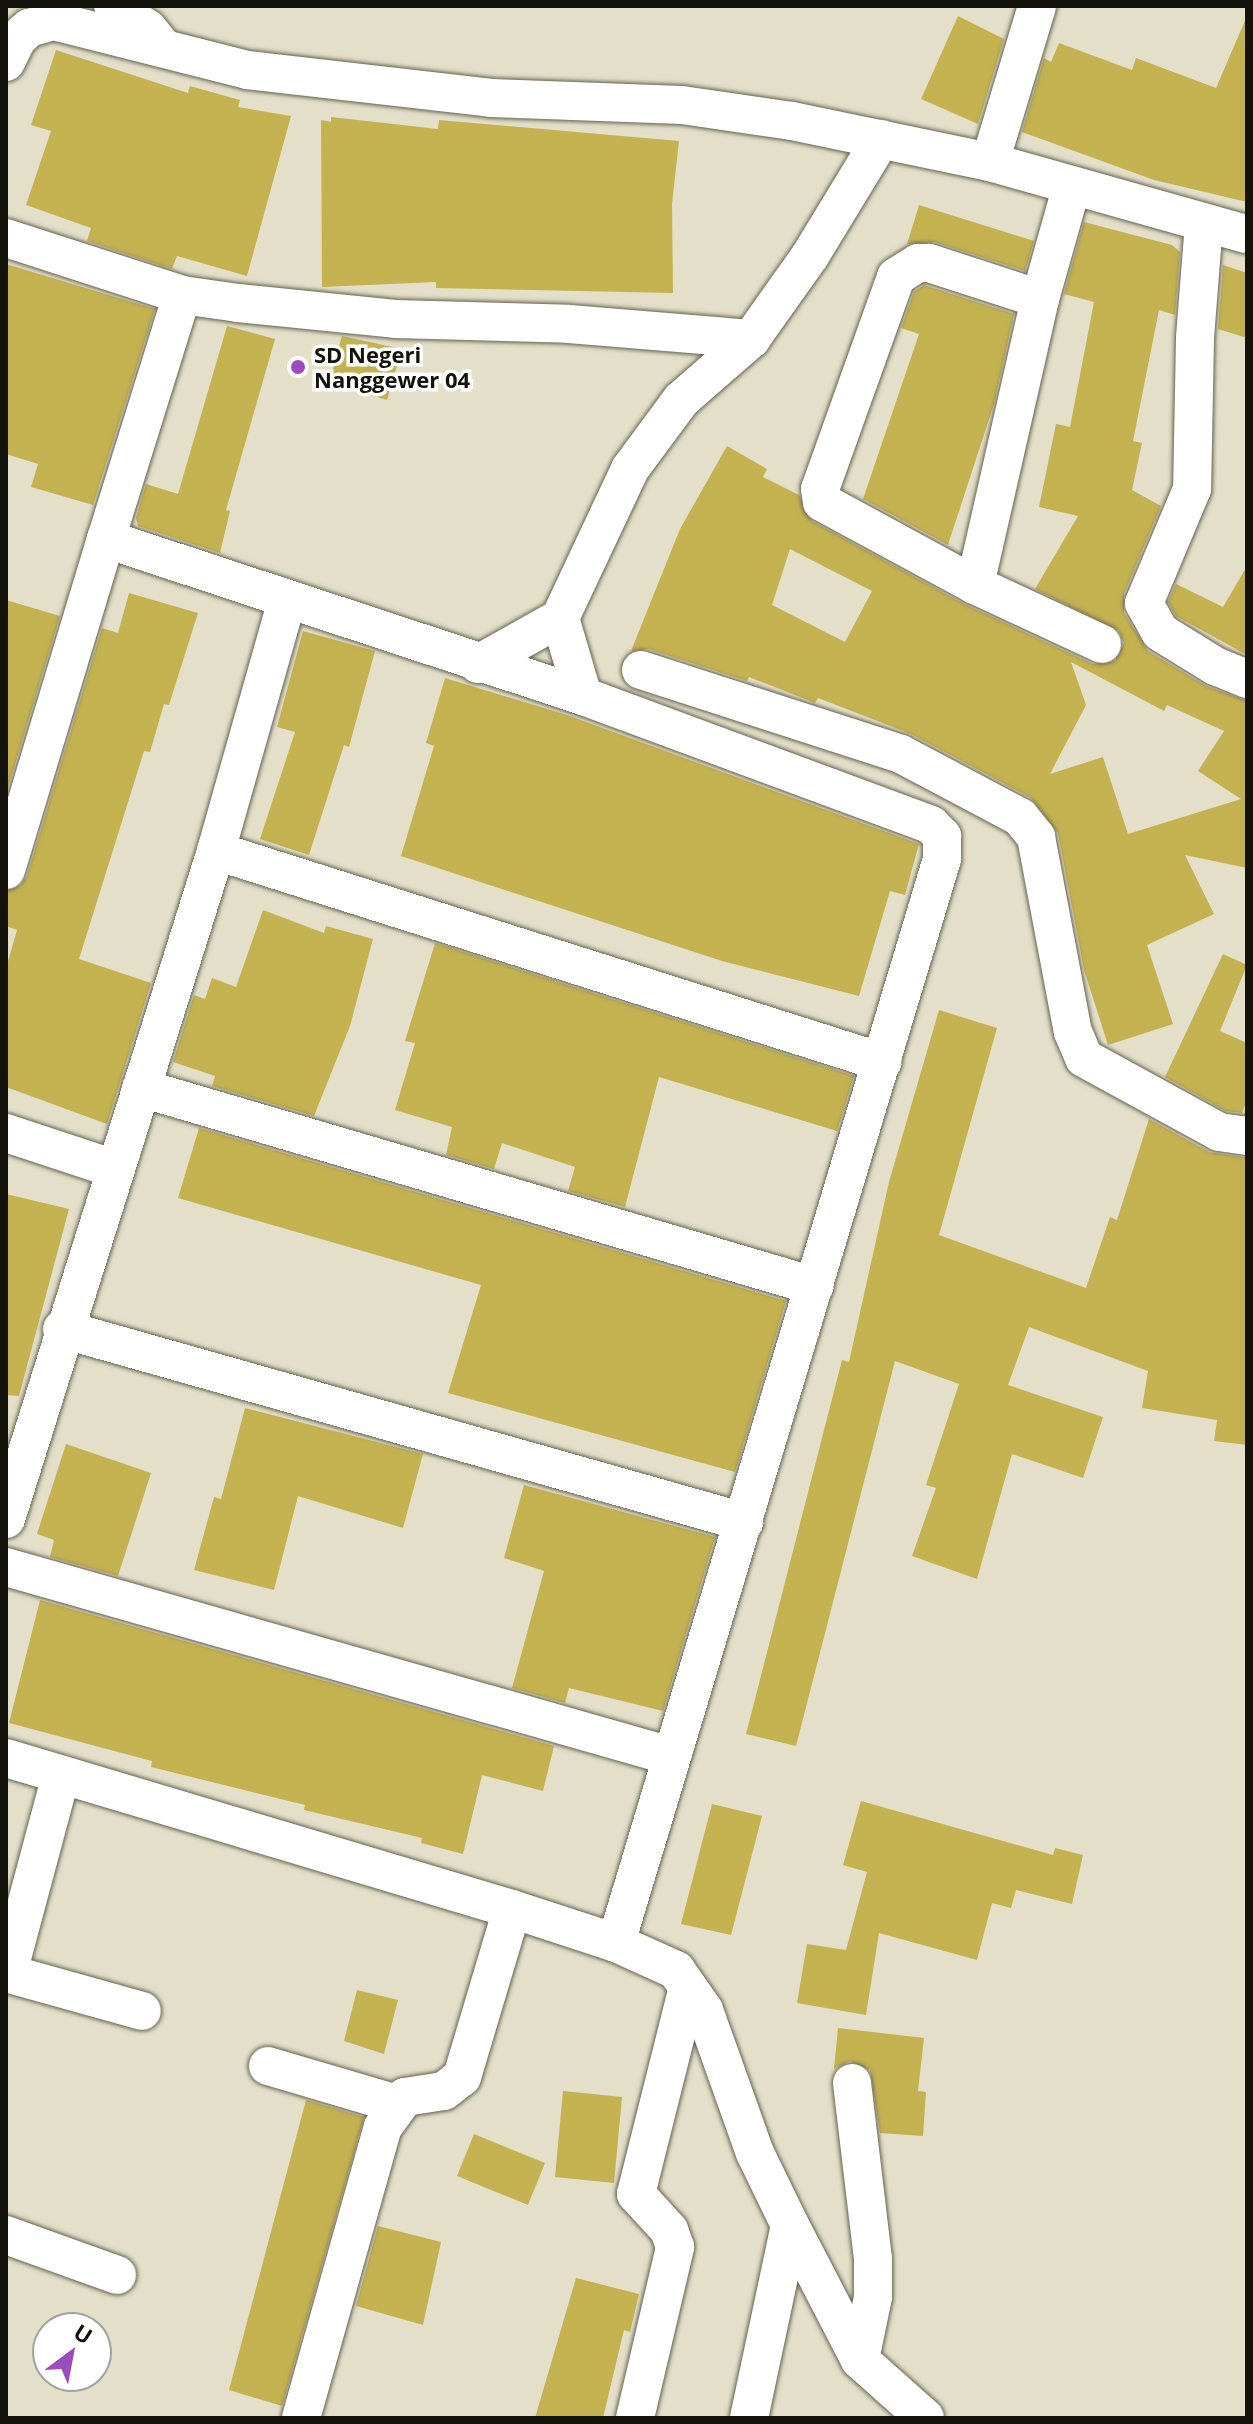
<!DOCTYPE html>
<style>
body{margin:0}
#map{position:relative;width:1253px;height:2424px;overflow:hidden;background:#e3dfc9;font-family:"Open Sans",sans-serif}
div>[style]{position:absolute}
.building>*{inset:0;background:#c4b251}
.roads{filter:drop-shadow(0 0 2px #65624f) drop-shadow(0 0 2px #65624f)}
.minor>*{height:38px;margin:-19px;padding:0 19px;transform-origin:19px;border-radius:19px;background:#fff}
.dots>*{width:22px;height:22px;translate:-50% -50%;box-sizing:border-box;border:4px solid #fff;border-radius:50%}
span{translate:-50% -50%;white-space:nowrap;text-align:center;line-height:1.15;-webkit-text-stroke:7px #fff;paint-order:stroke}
.poi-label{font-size:22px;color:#14130b;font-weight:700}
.left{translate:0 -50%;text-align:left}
.frame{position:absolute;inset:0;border:8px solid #14130b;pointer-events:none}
.north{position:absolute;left:32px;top:2312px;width:80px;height:80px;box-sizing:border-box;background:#fff;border:2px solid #a1a19d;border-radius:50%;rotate:32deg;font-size:22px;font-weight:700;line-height:32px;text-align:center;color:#14130b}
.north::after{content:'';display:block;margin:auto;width:28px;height:36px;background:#9c4cbc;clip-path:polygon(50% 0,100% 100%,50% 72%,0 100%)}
</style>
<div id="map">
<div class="building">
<div style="clip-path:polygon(958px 16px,1004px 39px,978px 124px,921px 99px)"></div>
<div style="clip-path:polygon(1247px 16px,1247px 202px,1154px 180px,1022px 132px,1044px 58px,1051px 62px,1059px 43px,1132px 70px,1136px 58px,1216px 88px)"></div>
<div style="clip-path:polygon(56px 50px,188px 93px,190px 86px,240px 100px,238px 107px,291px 116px,247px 276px,177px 256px,172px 269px,87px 241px,91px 228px,26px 205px,51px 131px,31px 125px)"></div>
<div style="clip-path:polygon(331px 117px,438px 129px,439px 120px,679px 141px,672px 204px,673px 293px,436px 288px,436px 282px,322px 287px,321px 120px,331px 122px)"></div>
<div style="clip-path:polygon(919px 205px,1034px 241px,1025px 271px,935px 242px,907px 244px)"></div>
<div style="clip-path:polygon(evenodd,1084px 222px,1172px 245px,1180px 252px,1175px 315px,1159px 310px,1133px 441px,1142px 443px,1132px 490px,1161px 506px,1124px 594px,1124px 613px,1148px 651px,1206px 686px,1247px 701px,1247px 868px,1185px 855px,1214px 914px,1147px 945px,1173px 1024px,1108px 1045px,1084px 970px,1058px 833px,1031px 798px,911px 734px,818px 698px,815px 703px,749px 677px,747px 681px,648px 649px,631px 651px,680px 529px,727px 446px,767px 469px,763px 477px,799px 495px,812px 521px,964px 604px,1093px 664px,1115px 661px,1124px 643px,1119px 631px,1035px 589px,1078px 516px,1039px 507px,1056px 424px,1070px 427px,1094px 302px,1064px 294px,1084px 222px,790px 549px,872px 591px,845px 642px,772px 605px,790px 549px,1084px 222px,1071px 662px,1164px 711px,1167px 705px,1224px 731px,1198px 771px,1241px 799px,1128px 834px,1103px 757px,1050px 774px,1086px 705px,1071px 662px)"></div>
<div style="clip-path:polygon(6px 264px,155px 309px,93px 505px,31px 487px,38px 464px,6px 454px)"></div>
<div style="clip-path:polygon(1223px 265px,1247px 273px,1247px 338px,1218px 329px)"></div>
<div style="clip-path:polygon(924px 285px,1014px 314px,994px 404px,948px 545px,863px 499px,919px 334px,901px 328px,914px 292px)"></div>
<div style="clip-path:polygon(227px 326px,275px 339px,226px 510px,230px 511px,220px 553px,138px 526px,136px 518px,146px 484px,178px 494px)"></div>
<div style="clip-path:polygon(342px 336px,402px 349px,387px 400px,329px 383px)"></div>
<div style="clip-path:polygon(1247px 566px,1247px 655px,1176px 616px,1168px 602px,1176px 584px,1223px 607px)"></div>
<div style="clip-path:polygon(129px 593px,198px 613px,169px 705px,164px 704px,150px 752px,144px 751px,79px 959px,151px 983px,107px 1124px,6px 1087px,6px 968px,17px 930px,6px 926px,6px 891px,20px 886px,27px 876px,102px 628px,118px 633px)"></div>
<div style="clip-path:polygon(6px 600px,60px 616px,6px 794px)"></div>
<div style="clip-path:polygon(303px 631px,375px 651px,349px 747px,344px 745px,309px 855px,260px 839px,295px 732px,277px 727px)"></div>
<div style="clip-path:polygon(445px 678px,567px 715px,919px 844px,905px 895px,890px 891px,859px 996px,722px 961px,401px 856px,434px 746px,426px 743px)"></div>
<div style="clip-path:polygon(263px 910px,324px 933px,326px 926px,373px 939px,350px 1026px,314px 1116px,212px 1086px,215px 1076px,173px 1062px,194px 995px,205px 999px,212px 978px,236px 987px)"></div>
<div style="clip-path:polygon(435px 943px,854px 1076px,837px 1131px,659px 1077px,625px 1207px,568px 1191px,575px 1167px,502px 1143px,494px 1169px,446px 1155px,452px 1127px,395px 1110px,415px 1043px,405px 1041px)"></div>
<div style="clip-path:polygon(1223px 954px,1247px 965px,1220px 1031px,1247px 1043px,1247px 1100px,1242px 1113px,1226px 1111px,1165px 1077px)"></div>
<div style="clip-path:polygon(939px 1010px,997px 1028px,939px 1235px,1086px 1288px,1110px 1217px,1117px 1220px,1149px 1119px,1209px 1152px,1247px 1158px,1247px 1445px,1214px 1441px,1217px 1420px,1142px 1408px,1148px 1371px,1029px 1327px,1008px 1385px,1103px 1417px,1083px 1478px,1012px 1454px,977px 1579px,912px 1556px,936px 1488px,926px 1485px,959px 1384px,895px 1361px,796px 1746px,746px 1734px,842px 1360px,849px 1362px,889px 1182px)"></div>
<div style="clip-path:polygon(199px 1128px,786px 1301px,735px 1472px,448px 1393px,481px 1285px,178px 1198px)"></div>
<div style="clip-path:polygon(6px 1194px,69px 1209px,19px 1396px,6px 1395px)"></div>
<div style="clip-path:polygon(245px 1408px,423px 1454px,403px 1528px,298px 1496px,274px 1590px,194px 1570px,214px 1497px,221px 1499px)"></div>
<div style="clip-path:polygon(66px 1444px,151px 1473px,118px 1576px,50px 1557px,54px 1540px,37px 1534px)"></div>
<div style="clip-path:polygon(524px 1485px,715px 1537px,663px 1711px,569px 1688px,565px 1703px,512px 1688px,544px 1571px,504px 1558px)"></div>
<div style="clip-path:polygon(40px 1600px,554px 1746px,543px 1791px,482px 1775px,463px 1854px,421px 1843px,422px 1838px,304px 1810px,305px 1805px,151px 1767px,152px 1761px,9px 1723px)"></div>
<div style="clip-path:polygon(861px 1801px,1053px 1855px,1055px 1848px,1083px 1855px,1072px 1904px,1016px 1890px,1011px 1908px,992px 1903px,977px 1960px,879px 1933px,866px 2015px,797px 2003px,807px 1944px,846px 1950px,867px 1872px,843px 1865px)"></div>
<div style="clip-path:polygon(712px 1804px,762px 1816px,731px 1935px,681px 1924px)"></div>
<div style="clip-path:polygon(357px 1990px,398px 2000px,384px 2054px,344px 2041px)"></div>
<div style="clip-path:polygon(838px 2028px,924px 2038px,918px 2091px,926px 2092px,923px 2136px,880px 2133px,870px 2070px,850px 2061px,834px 2069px)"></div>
<div style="clip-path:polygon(563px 2091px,622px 2097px,614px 2183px,555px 2177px)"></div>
<div style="clip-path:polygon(306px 2100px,364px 2117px,282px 2406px,229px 2390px)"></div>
<div style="clip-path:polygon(474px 2134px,545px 2163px,528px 2205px,457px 2176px)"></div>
<div style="clip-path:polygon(378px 2226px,441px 2242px,423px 2325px,356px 2306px)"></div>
<div style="clip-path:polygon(576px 2278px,639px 2294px,630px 2332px,624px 2330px,603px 2418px,535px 2418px)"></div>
</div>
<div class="roads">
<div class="minor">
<div style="left:113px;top:6px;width:42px;rotate:33.3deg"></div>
<div style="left:148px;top:29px;width:21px;rotate:51deg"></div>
<div style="left:6px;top:62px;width:25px;rotate:-64deg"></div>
<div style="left:17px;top:39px;width:16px;rotate:-43deg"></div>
<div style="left:29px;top:28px;width:26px;rotate:-16deg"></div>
<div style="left:54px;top:21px;width:199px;rotate:14.2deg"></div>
<div style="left:247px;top:70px;width:246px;rotate:6.5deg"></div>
<div style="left:491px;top:98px;width:191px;rotate:2.1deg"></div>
<div style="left:682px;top:105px;width:111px;rotate:8.3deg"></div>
<div style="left:792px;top:121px;width:202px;rotate:11.7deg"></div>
<div style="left:990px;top:162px;width:267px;rotate:15.7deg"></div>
<div style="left:990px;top:162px;width:163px;rotate:-73.2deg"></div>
<div style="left:1204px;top:223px;width:115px;rotate:94.5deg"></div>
<div style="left:1195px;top:338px;width:151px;rotate:91.1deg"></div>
<div style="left:1192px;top:489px;width:124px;rotate:112.8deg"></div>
<div style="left:1144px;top:603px;width:33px;rotate:61deg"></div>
<div style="left:1160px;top:632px;width:65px;rotate:31.7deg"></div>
<div style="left:1215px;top:666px;width:35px;rotate:22deg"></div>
<div style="left:6px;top:238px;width:185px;rotate:17.9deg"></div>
<div style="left:182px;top:295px;width:57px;rotate:8.1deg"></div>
<div style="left:238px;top:303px;width:158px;rotate:5.8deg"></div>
<div style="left:395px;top:319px;width:174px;rotate:1.6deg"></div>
<div style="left:569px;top:324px;width:183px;rotate:4.7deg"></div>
<div style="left:182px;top:295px;width:256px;rotate:107.3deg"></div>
<div style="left:106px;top:539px;width:502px;rotate:18.22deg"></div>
<div style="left:583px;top:696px;width:371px;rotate:20.3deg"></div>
<div style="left:931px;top:825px;width:16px;rotate:45deg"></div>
<div style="left:942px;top:836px;width:23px;rotate:90deg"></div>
<div style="left:942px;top:859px;width:1132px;rotate:106.74deg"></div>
<div style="left:1040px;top:299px;width:117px;rotate:-162deg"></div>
<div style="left:929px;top:263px;width:11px;rotate:180deg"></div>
<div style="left:918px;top:263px;width:26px;rotate:148deg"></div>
<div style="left:896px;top:277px;width:225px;rotate:109.7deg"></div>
<div style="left:820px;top:489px;width:13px;rotate:81deg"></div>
<div style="left:822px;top:502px;width:174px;rotate:28.5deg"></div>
<div style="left:975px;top:585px;width:293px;rotate:-77.2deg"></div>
<div style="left:1040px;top:299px;width:118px;rotate:-74.3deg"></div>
<div style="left:975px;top:585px;width:140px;rotate:24.9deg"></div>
<div style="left:478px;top:664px;width:94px;rotate:-29.3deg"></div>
<div style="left:641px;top:670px;width:273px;rotate:17.9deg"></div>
<div style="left:901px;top:754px;width:135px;rotate:27.9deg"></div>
<div style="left:1020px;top:817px;width:26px;rotate:51deg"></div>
<div style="left:1036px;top:837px;width:198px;rotate:79.3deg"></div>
<div style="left:1073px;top:1032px;width:28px;rotate:67deg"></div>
<div style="left:1084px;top:1058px;width:154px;rotate:28.7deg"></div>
<div style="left:1219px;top:1132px;width:28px;rotate:8deg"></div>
<div style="left:583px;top:696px;width:81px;rotate:-106.4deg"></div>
<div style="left:560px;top:618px;width:165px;rotate:-64.8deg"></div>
<div style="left:630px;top:469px;width:86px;rotate:-53.5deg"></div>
<div style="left:681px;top:400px;width:93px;rotate:-41.1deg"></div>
<div style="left:751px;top:339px;width:102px;rotate:-54.6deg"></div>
<div style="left:810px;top:256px;width:137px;rotate:-58.7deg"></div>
<div style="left:216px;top:851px;width:699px;rotate:17.58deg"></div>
<div style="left:6px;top:870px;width:346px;rotate:-73.2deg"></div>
<div style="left:141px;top:1088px;width:702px;rotate:16.39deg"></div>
<div style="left:6px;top:1133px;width:115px;rotate:18.3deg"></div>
<div style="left:62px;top:1329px;width:709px;rotate:15.8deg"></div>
<div style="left:6px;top:1519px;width:700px;rotate:-72.55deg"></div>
<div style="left:216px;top:851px;width:261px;rotate:-74.2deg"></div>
<div style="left:6px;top:1567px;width:691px;rotate:15.87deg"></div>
<div style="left:6px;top:1758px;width:528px;rotate:16.62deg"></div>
<div style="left:512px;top:1909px;width:109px;rotate:18.1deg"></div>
<div style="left:616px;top:1943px;width:66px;rotate:24.2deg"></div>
<div style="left:676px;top:1970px;width:49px;rotate:55deg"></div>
<div style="left:704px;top:2010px;width:152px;rotate:70.4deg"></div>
<div style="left:755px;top:2153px;width:80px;rotate:64.1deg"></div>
<div style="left:790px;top:2225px;width:197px;rotate:102deg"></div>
<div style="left:6px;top:1973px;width:141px;rotate:15.6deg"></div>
<div style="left:8px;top:1973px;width:205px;rotate:-75deg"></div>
<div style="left:268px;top:2066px;width:134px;rotate:16.4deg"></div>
<div style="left:852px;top:2083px;width:177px;rotate:83.2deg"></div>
<div style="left:873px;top:2259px;width:38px;rotate:90deg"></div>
<div style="left:873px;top:2297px;width:64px;rotate:101.7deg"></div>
<div style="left:790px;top:2225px;width:152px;rotate:62.6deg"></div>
<div style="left:860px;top:2360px;width:87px;rotate:41.7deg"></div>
<div style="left:6px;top:2235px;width:118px;rotate:19.8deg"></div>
<div style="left:301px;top:2418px;width:302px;rotate:-74.3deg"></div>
<div style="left:383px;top:2127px;width:37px;rotate:-54deg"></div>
<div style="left:405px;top:2097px;width:39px;rotate:-9deg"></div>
<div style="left:444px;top:2091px;width:23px;rotate:-38deg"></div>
<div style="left:462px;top:2077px;width:175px;rotate:-73.4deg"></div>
<div style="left:635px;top:2418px;width:176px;rotate:-76.8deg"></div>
<div style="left:675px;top:2247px;width:18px;rotate:-109deg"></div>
<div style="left:669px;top:2230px;width:49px;rotate:-132.5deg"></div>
<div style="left:636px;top:2194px;width:213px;rotate:-75.9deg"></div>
</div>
</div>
<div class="dots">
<div style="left:298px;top:367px;background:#9c4cbc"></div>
</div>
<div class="poi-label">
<span class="left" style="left:314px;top:367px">SD Negeri<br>Nanggewer 04</span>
</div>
<div class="frame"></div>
<div class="north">U</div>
</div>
